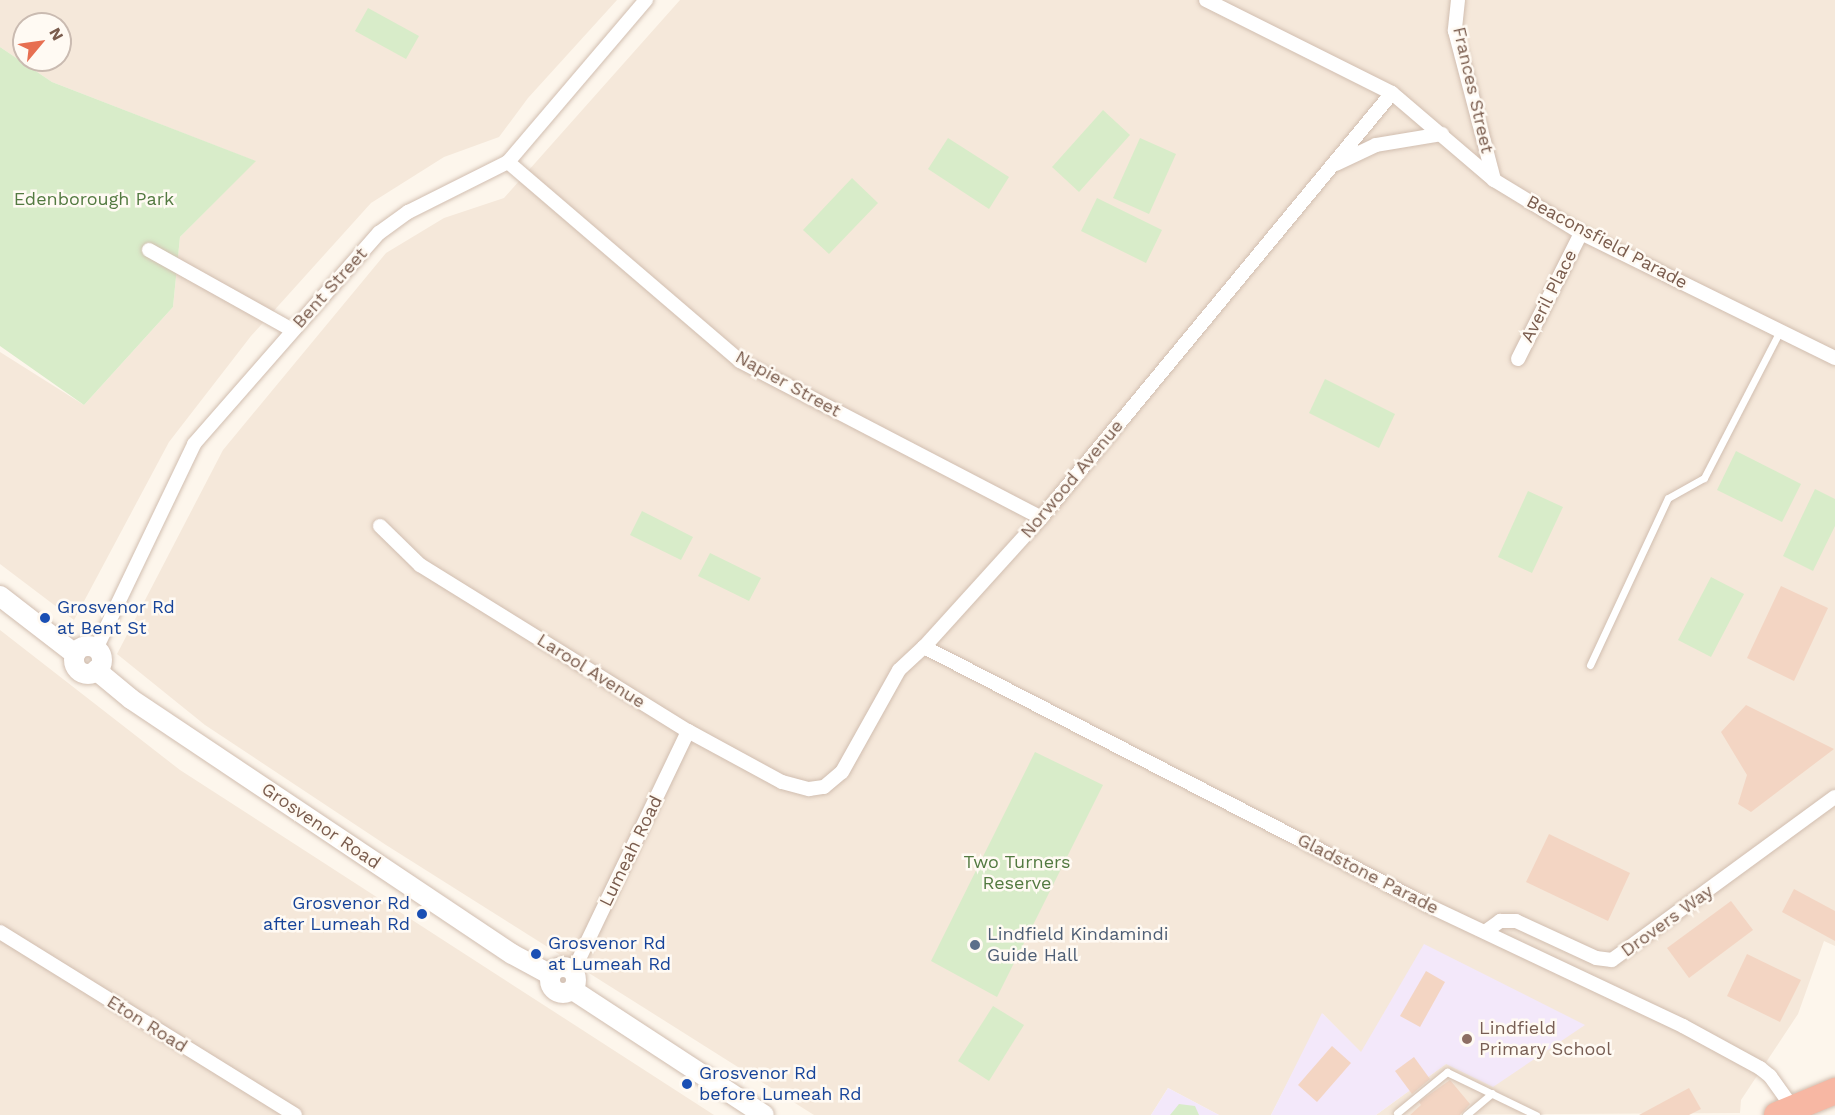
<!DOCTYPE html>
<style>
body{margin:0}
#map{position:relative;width:1835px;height:1115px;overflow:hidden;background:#fdf6ec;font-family:"Work Sans",sans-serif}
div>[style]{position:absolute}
.residential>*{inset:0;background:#f5e8da}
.education>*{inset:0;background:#f3e8fa}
.green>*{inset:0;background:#d8ecc9}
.building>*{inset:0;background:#f3d5c3}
.roads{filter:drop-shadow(0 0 2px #d1beb0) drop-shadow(0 0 2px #d1beb0)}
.lane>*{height:7px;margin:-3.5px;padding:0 3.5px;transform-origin:3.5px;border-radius:3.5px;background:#fff}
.street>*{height:14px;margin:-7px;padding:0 7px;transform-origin:7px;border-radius:7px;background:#fff}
.secondary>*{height:20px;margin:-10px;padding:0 10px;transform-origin:10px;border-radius:10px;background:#fff}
.secondary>.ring{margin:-10px;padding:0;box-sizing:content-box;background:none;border:20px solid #fff;border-radius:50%}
.highway>*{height:26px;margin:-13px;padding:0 13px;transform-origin:13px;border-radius:13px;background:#f7b7a3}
.dots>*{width:16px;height:16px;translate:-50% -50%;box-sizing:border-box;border:3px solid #fffaf3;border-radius:50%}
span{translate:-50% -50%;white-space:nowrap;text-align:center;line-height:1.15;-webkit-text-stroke:5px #fffaf3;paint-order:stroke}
.street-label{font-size:18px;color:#7a5c4d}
.park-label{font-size:18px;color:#537a41}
.transit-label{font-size:18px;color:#164399}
.left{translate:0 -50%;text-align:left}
.right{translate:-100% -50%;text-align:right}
.service-label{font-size:18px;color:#4e5e75}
.education-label{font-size:18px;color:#785e54}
.north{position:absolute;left:12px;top:12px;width:60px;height:60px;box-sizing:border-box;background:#fffaf3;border:2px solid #cabbb1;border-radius:50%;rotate:61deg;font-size:16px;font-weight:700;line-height:24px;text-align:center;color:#7a5c4d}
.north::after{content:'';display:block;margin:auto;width:21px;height:27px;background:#e76f51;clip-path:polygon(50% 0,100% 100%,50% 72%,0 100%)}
</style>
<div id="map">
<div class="residential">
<div style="clip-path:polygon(evenodd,0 0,617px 0,528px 98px,499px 137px,444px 157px,371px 203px,251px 336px,169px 442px,74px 620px,0 564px,0 352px,84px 405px,173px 307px,180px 237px,255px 161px,52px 82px,0 47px,0 0,24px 24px,60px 24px,60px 60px,24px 60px,24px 24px)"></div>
<div style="clip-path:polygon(680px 0,1835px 0,1835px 946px,1824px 941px,1798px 1014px,1741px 1100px,1740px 1113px,1376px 1115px,1446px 1064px,1584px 1026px,1361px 1053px,1323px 1014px,1271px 1115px,1219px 1115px,1168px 1088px,1151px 1115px,814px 1115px,386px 845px,205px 725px,117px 654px,223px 450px,386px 253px,444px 218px,504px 198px)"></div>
<div style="clip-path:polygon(0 630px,180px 770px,714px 1115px,0 1115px)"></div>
</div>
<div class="education">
<div style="clip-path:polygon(1424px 944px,1585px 1025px,1493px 1087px,1446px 1064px,1376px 1115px,1271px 1115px,1322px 1013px,1361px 1052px)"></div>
<div style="clip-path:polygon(1168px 1088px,1219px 1115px,1151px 1115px)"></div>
</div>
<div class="green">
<div style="clip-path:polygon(368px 8px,419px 36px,406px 59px,355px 31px)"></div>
<div style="clip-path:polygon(0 47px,52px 82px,256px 161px,180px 237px,173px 307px,84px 405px,0 346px)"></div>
<div style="clip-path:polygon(1103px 110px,1130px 135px,1079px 192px,1052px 167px)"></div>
<div style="clip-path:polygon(948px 138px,1009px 177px,989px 209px,928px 169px)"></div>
<div style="clip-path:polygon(1140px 138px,1176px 154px,1149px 214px,1113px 198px)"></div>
<div style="clip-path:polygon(852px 178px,878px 203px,829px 254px,803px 230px)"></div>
<div style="clip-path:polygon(1097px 198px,1162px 230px,1146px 263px,1081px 231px)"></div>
<div style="clip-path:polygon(1325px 379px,1395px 414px,1379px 448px,1309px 413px)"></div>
<div style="clip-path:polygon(1736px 451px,1801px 484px,1782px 522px,1717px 490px)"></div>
<div style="clip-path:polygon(1815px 489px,1835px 499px,1835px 526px,1813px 571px,1783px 556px)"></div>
<div style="clip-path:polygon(1528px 491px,1563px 507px,1532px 573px,1498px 557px)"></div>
<div style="clip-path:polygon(642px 511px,693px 537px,681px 560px,630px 535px)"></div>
<div style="clip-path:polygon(710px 553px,761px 578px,749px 601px,698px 576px)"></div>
<div style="clip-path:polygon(1711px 577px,1744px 594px,1711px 657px,1678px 640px)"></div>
<div style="clip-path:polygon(1035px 752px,1103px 785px,997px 997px,931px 961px)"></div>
<div style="clip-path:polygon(993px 1006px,1024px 1025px,989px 1081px,958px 1061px)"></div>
<div style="clip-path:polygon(1179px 1104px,1195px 1106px,1199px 1115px,1170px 1115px)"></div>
</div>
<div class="building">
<div style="clip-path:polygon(1781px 586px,1828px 608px,1794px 681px,1747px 658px)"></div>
<div style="clip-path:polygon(1746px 705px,1834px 749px,1751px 812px,1738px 804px,1747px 775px,1721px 732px)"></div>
<div style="clip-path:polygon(1549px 834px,1630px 873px,1608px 921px,1526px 882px)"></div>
<div style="clip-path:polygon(1794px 889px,1835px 911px,1835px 941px,1782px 912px)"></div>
<div style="clip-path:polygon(1731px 901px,1753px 930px,1689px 978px,1667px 948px)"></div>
<div style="clip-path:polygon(1747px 954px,1801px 980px,1780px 1022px,1727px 996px)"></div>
<div style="clip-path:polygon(1426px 971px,1445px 982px,1420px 1027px,1400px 1016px)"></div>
<div style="clip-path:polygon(1332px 1046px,1351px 1063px,1317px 1102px,1298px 1085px)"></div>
<div style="clip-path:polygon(1414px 1057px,1430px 1079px,1412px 1094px,1395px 1071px)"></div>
<div style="clip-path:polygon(1450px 1080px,1470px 1104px,1460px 1115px,1410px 1115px,1421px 1105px,1419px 1102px)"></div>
<div style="clip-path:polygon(1689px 1088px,1701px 1109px,1689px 1115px,1639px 1115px)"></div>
</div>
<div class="roads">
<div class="lane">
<div style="left:1590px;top:665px;width:184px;rotate:-65deg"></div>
<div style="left:1668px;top:498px;width:41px;rotate:-29.1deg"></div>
<div style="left:1704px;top:478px;width:165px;rotate:-62.7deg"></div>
<div style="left:1397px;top:1113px;width:65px;rotate:-39.4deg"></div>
<div style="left:1447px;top:1072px;width:99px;rotate:25.8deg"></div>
<div style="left:1466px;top:1115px;width:34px;rotate:-40deg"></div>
</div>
<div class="street">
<div style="left:1206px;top:0;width:208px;rotate:26.6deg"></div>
<div style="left:1392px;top:93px;width:134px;rotate:40.5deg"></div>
<div style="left:1494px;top:180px;width:102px;rotate:31.3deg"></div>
<div style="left:1581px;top:233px;width:283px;rotate:26.2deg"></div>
<div style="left:1458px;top:0;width:31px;rotate:96deg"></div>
<div style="left:1455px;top:31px;width:154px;rotate:75.3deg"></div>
<div style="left:508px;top:162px;width:306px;rotate:40.6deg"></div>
<div style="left:740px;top:361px;width:339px;rotate:27.5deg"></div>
<div style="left:1336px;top:164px;width:44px;rotate:-25.4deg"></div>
<div style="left:1376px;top:145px;width:67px;rotate:-9.5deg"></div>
<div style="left:149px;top:250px;width:164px;rotate:29.2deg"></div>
<div style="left:1518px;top:359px;width:141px;rotate:-63.4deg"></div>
<div style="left:380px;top:526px;width:56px;rotate:44.3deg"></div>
<div style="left:420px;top:565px;width:315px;rotate:31.8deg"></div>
<div style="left:688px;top:731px;width:107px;rotate:28.5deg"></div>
<div style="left:782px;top:782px;width:28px;rotate:15deg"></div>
<div style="left:809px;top:789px;width:15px;rotate:-8deg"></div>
<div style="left:824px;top:787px;width:23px;rotate:-40deg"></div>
<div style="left:842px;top:772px;width:117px;rotate:-60.8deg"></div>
<div style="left:899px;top:670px;width:34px;rotate:-43deg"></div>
<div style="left:924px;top:647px;width:174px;rotate:-47.8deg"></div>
<div style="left:1041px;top:518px;width:551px;rotate:-50.45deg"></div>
<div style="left:924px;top:647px;width:565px;rotate:27.15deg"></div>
<div style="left:1427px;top:905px;width:283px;rotate:25.3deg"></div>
<div style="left:1683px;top:1026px;width:88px;rotate:28.6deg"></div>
<div style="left:1760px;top:1068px;width:13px;rotate:39deg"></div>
<div style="left:1770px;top:1076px;width:43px;rotate:54.5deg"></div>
<div style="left:96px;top:649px;width:227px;rotate:-64.4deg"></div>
<div style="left:194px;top:444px;width:281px;rotate:-48.8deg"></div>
<div style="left:379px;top:233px;width:36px;rotate:-36deg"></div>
<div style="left:408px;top:212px;width:112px;rotate:-26.6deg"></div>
<div style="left:508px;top:162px;width:213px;rotate:-49.6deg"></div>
<div style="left:0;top:932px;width:347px;rotate:31.8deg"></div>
<div style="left:1485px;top:932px;width:19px;rotate:-36deg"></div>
<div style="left:1500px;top:921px;width:16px"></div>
<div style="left:1516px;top:921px;width:88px;rotate:24.8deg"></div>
<div style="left:1596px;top:958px;width:16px;rotate:7deg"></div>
<div style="left:1612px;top:960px;width:276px;rotate:-36.2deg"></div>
<div style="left:571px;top:969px;width:11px;rotate:-49deg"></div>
<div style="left:578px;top:961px;width:255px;rotate:-64.4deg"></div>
</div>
<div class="secondary">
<div style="left:0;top:596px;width:95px;rotate:37.7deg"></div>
<div class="ring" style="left:74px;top:646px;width:8px;height:8px"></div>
<div style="left:96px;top:670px;width:45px;rotate:39.6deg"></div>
<div style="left:131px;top:699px;width:458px;rotate:33.8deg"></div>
<div style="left:512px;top:954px;width:44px;rotate:28.3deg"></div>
<div class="ring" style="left:550px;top:967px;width:6px;height:6px"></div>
<div style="left:573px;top:990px;width:228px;rotate:33.2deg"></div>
</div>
<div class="highway">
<div style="left:1777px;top:1115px;width:63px;rotate:-22.5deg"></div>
</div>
</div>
<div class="dots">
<div style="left:45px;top:618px;background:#1a4fb4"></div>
<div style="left:422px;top:914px;background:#1a4fb4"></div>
<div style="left:975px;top:945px;background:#5c6f8a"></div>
<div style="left:536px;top:954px;background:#1a4fb4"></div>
<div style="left:1467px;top:1039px;background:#8d6e63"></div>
<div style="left:687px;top:1084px;background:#1a4fb4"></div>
</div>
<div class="street-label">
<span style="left:1473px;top:90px;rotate:77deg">Frances Street</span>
<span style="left:1607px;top:242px;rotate:28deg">Beaconsfield Parade</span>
<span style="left:330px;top:288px;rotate:-48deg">Bent Street</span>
<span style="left:1549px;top:296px;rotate:-63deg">Averil Place</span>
<span style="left:788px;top:384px;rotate:29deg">Napier Street</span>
<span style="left:1072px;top:479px;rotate:-50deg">Norwood Avenue</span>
<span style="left:591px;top:671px;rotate:32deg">Larool Avenue</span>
<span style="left:321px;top:826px;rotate:34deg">Grosvenor Road</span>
<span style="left:631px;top:851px;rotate:-64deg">Lumeah Road</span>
<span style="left:1368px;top:874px;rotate:27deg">Gladstone Parade</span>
<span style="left:1667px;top:921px;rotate:-36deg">Drovers Way</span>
<span style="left:147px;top:1024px;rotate:32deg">Eton Road</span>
</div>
<div class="park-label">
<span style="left:94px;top:199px">Edenborough Park</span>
<span style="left:1017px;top:873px">Two Turners<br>Reserve</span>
</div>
<div class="transit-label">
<span class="left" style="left:57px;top:618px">Grosvenor Rd<br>at Bent St</span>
<span class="right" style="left:410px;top:914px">Grosvenor Rd<br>after Lumeah Rd</span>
<span class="left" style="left:548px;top:954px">Grosvenor Rd<br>at Lumeah Rd</span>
<span class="left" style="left:699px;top:1084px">Grosvenor Rd<br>before Lumeah Rd</span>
</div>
<div class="service-label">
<span class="left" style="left:987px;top:945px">Lindfield Kindamindi<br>Guide Hall</span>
</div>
<div class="education-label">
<span class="left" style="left:1479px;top:1039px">Lindfield<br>Primary School</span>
</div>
<div class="north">N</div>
</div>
